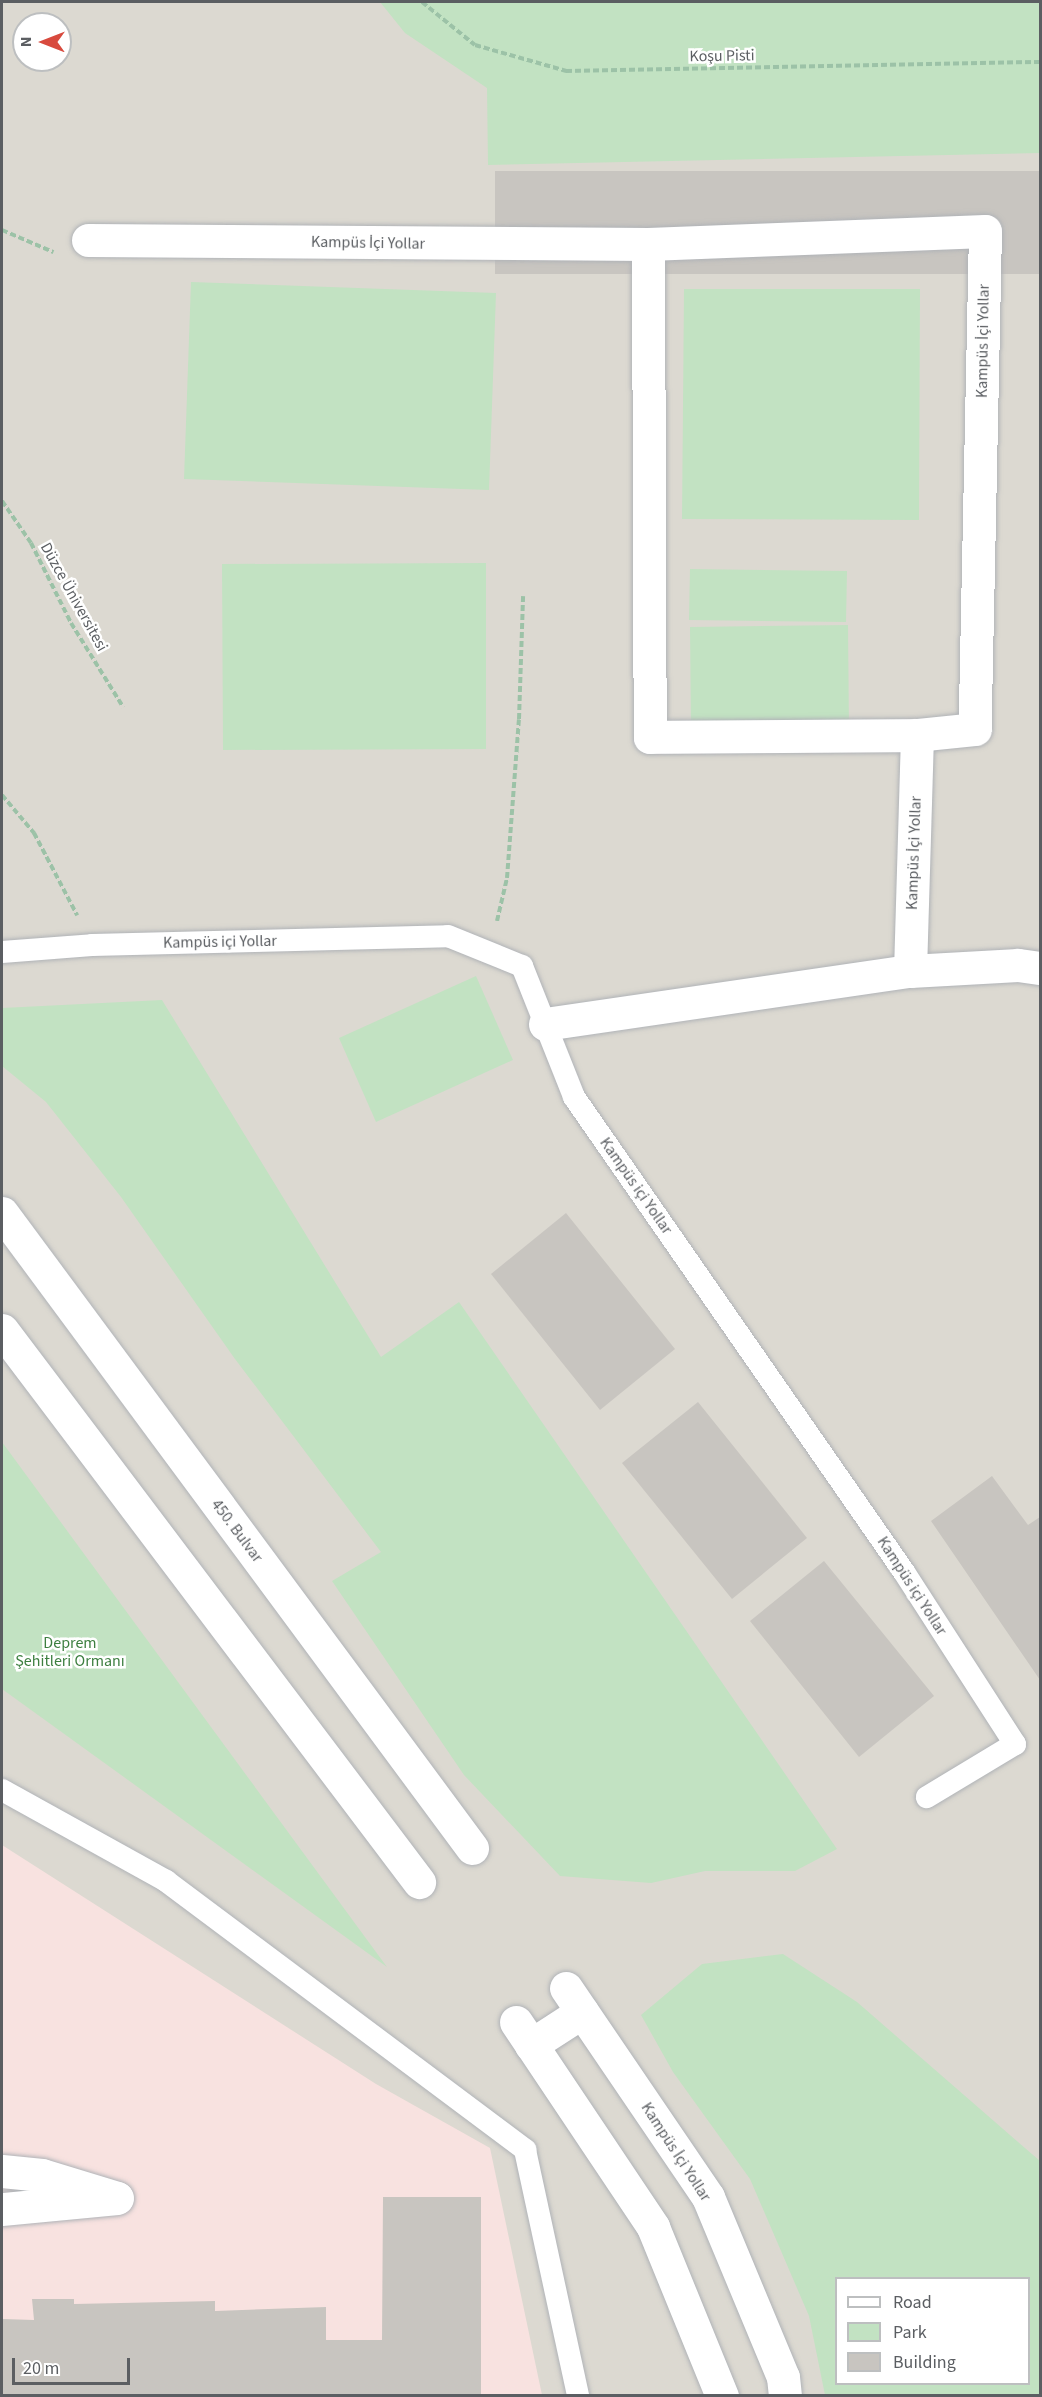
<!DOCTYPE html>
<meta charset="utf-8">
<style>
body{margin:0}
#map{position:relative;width:1042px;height:2397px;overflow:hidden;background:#eceae3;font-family:"Source Sans 3",sans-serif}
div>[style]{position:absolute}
.education>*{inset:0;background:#dcd9d1}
.medical>*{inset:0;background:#f8e2e0}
.green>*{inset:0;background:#c2e2c2}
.building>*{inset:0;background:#c8c5c0}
.path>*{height:4px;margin-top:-2px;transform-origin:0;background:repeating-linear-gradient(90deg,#9cc2a7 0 6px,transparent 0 9px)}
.roads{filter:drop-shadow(0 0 2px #b0b3b7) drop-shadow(0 0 2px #b0b3b7)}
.service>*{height:22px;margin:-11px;padding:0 11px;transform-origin:11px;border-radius:11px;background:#fff}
.pedestrian>*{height:33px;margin:-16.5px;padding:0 16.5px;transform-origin:16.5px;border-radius:16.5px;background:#fff}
.minor>*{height:33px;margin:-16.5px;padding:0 16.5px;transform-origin:16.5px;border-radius:16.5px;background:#fff}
.tertiary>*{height:33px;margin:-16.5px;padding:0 16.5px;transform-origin:16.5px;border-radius:16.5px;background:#fff}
span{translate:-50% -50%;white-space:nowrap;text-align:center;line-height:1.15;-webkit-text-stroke:5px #fff;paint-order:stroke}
.street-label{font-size:16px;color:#5b5e62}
.park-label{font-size:16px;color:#3d7f40}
.frame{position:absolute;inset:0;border:3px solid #5b5e62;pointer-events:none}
.legend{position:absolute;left:835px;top:2277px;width:195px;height:108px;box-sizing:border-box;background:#fff;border:2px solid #bdbfc0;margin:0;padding:8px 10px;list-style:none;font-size:18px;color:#5b5e62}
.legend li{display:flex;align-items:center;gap:12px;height:30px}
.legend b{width:30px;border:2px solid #bdbfc0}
.north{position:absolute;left:12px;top:12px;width:60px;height:60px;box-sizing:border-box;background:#fff;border:2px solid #bdbfc0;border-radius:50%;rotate:270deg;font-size:16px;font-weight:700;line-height:24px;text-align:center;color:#5b5e62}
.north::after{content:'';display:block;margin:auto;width:21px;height:27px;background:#d84a3e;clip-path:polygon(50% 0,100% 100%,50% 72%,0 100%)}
.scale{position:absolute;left:12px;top:2358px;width:118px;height:27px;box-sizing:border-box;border:3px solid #5b5e62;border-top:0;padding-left:8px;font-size:18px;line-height:21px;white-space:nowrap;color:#5b5e62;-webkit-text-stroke:4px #fff;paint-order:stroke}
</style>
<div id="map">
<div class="education">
<div style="clip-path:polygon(evenodd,2px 2px,1040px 2px,1040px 2395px,2px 2396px,2px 2px,24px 24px,60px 24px,60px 60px,24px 60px,24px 24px,2px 2px,836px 2278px,1028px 2278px,1028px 2384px,836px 2384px,836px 2278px)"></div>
</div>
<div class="medical">
<div style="clip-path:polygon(2px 1845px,376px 2084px,490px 2148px,542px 2395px,2px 2395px)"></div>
</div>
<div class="green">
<div style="clip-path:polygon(380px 2px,1040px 2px,1040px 153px,488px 165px,487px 88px,405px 33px)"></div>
<div style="clip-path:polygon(191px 282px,496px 293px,489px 490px,184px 479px)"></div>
<div style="clip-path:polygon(684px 289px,920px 289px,919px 520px,682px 519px)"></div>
<div style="clip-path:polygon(486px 563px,486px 749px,223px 750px,222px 564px)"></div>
<div style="clip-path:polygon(690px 569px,847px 571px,846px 622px,689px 620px)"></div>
<div style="clip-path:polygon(848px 625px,849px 730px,691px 732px,690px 627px)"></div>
<div style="clip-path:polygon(476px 976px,513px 1060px,376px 1122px,339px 1038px)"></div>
<div style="clip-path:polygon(162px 1000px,381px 1357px,459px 1302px,837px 1849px,795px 1871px,705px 1871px,651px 1883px,560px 1876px,464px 1775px,332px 1581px,381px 1552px,235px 1359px,121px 1197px,46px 1102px,2px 1066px,2px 1008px)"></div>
<div style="clip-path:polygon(2px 1442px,387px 1967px,2px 1689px)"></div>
<div style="clip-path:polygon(evenodd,783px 1954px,857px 2002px,1040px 2161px,1040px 2395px,825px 2395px,809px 2316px,750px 2179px,673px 2072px,641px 2015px,702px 1964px,783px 1954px,836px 2278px,1028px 2278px,1028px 2384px,836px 2384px,836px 2278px)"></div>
</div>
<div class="building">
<div style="clip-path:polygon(495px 171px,1040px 171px,1040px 274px,495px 274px)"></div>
<div style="clip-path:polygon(566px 1213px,675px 1349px,600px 1410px,491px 1274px)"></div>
<div style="clip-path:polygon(698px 1402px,807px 1538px,732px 1599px,622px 1463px)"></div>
<div style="clip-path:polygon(992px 1476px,1028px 1525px,1040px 1517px,1040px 1680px,931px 1521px)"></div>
<div style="clip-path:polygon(824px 1561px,934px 1696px,859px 1757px,750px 1621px)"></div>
<div style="clip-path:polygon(383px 2197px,481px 2197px,481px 2396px,2px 2396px,2px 2319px,34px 2320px,32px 2299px,74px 2299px,74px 2304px,215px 2301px,215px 2311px,326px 2307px,326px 2340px,382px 2340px)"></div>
</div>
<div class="path">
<div style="left:422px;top:2px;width:68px;rotate:39.1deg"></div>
<div style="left:475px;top:45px;width:95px;rotate:15.9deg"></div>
<div style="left:566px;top:71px;width:474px;rotate:-1.1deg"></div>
<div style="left:2px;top:230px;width:56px;rotate:23.3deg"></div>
<div style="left:2px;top:501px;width:51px;rotate:55.4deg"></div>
<div style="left:31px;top:543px;width:89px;rotate:63.4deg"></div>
<div style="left:71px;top:623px;width:99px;rotate:58.2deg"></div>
<div style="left:2px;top:795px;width:50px;rotate:49.9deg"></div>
<div style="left:34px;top:833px;width:93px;rotate:62.3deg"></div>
<div style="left:497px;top:921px;width:44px;rotate:-76.9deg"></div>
<div style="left:507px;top:878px;width:159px;rotate:-85.7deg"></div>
<div style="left:519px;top:719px;width:123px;rotate:-88.1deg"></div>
</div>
<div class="roads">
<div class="service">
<div style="left:2px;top:952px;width:90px;rotate:-4.4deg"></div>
<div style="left:92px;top:945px;width:356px;rotate:-1.4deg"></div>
<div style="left:448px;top:936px;width:80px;rotate:22.1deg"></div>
<div style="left:522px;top:966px;width:141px;rotate:68.3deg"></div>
<div style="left:574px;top:1097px;width:578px;rotate:55.21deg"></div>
<div style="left:904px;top:1572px;width:205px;rotate:57.2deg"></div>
<div style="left:1015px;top:1744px;width:103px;rotate:148.9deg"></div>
<div style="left:2px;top:1790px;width:188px;rotate:29deg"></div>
<div style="left:166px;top:1881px;width:449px;rotate:36.8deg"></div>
<div style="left:525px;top:2150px;width:252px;rotate:77.8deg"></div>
</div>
<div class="pedestrian">
<div style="left:1018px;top:965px;width:22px;rotate:8deg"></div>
</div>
<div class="minor">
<div style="left:88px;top:240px;width:560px;rotate:0.41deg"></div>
<div style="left:648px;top:244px;width:337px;rotate:-2.2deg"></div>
<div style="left:985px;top:231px;width:498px;rotate:91.2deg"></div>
<div style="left:975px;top:729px;width:58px;rotate:174.1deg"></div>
<div style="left:917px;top:735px;width:236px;rotate:91.7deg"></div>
<div style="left:648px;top:244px;width:493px;rotate:89.8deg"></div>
<div style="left:650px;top:737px;width:267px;rotate:-0.4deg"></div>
<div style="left:545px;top:1024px;width:369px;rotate:-8.3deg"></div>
<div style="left:910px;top:971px;width:108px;rotate:-3.2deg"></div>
<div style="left:2px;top:2171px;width:40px;rotate:5.7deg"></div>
<div style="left:42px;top:2175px;width:78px;rotate:17deg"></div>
<div style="left:117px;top:2198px;width:116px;rotate:174.5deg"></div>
</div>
<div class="tertiary">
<div style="left:2px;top:1213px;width:790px;rotate:53.49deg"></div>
<div style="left:2px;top:1330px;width:692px;rotate:52.93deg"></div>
<div style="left:566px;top:1988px;width:253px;rotate:55.8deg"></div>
<div style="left:708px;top:2197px;width:195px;rotate:67.4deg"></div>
<div style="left:783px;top:2377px;width:19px;rotate:84deg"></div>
<div style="left:516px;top:2022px;width:247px;rotate:56.2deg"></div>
<div style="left:653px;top:2227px;width:183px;rotate:67.8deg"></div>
<div style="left:531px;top:2045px;width:61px;rotate:-32.9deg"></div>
</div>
</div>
<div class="street-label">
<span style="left:722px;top:56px;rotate:-1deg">Koşu Pisti</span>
<span style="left:368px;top:243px;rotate:1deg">Kampüs İçi Yollar</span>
<span style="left:983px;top:341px;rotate:-89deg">Kampüs İçi Yollar</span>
<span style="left:74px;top:597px;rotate:61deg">Düzce Üniversitesi</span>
<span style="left:914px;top:853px;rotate:-88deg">Kampüs İçi Yollar</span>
<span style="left:220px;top:942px;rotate:-1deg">Kampüs içi Yollar</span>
<span style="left:636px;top:1186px;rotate:55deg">Kampüs içi Yollar</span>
<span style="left:237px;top:1531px;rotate:53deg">450. Bulvar</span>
<span style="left:912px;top:1586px;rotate:57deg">Kampüs içi Yollar</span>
<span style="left:676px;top:2152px;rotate:57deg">Kampüs İçi Yollar</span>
</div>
<div class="park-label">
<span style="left:70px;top:1652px">Deprem<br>Şehitleri Ormanı</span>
</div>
<div class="frame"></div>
<ul class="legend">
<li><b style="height:8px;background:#fff"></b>Road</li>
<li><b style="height:16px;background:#c2e2c2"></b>Park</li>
<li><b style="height:16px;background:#c8c5c0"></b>Building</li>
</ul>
<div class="north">N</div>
<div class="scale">20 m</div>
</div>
